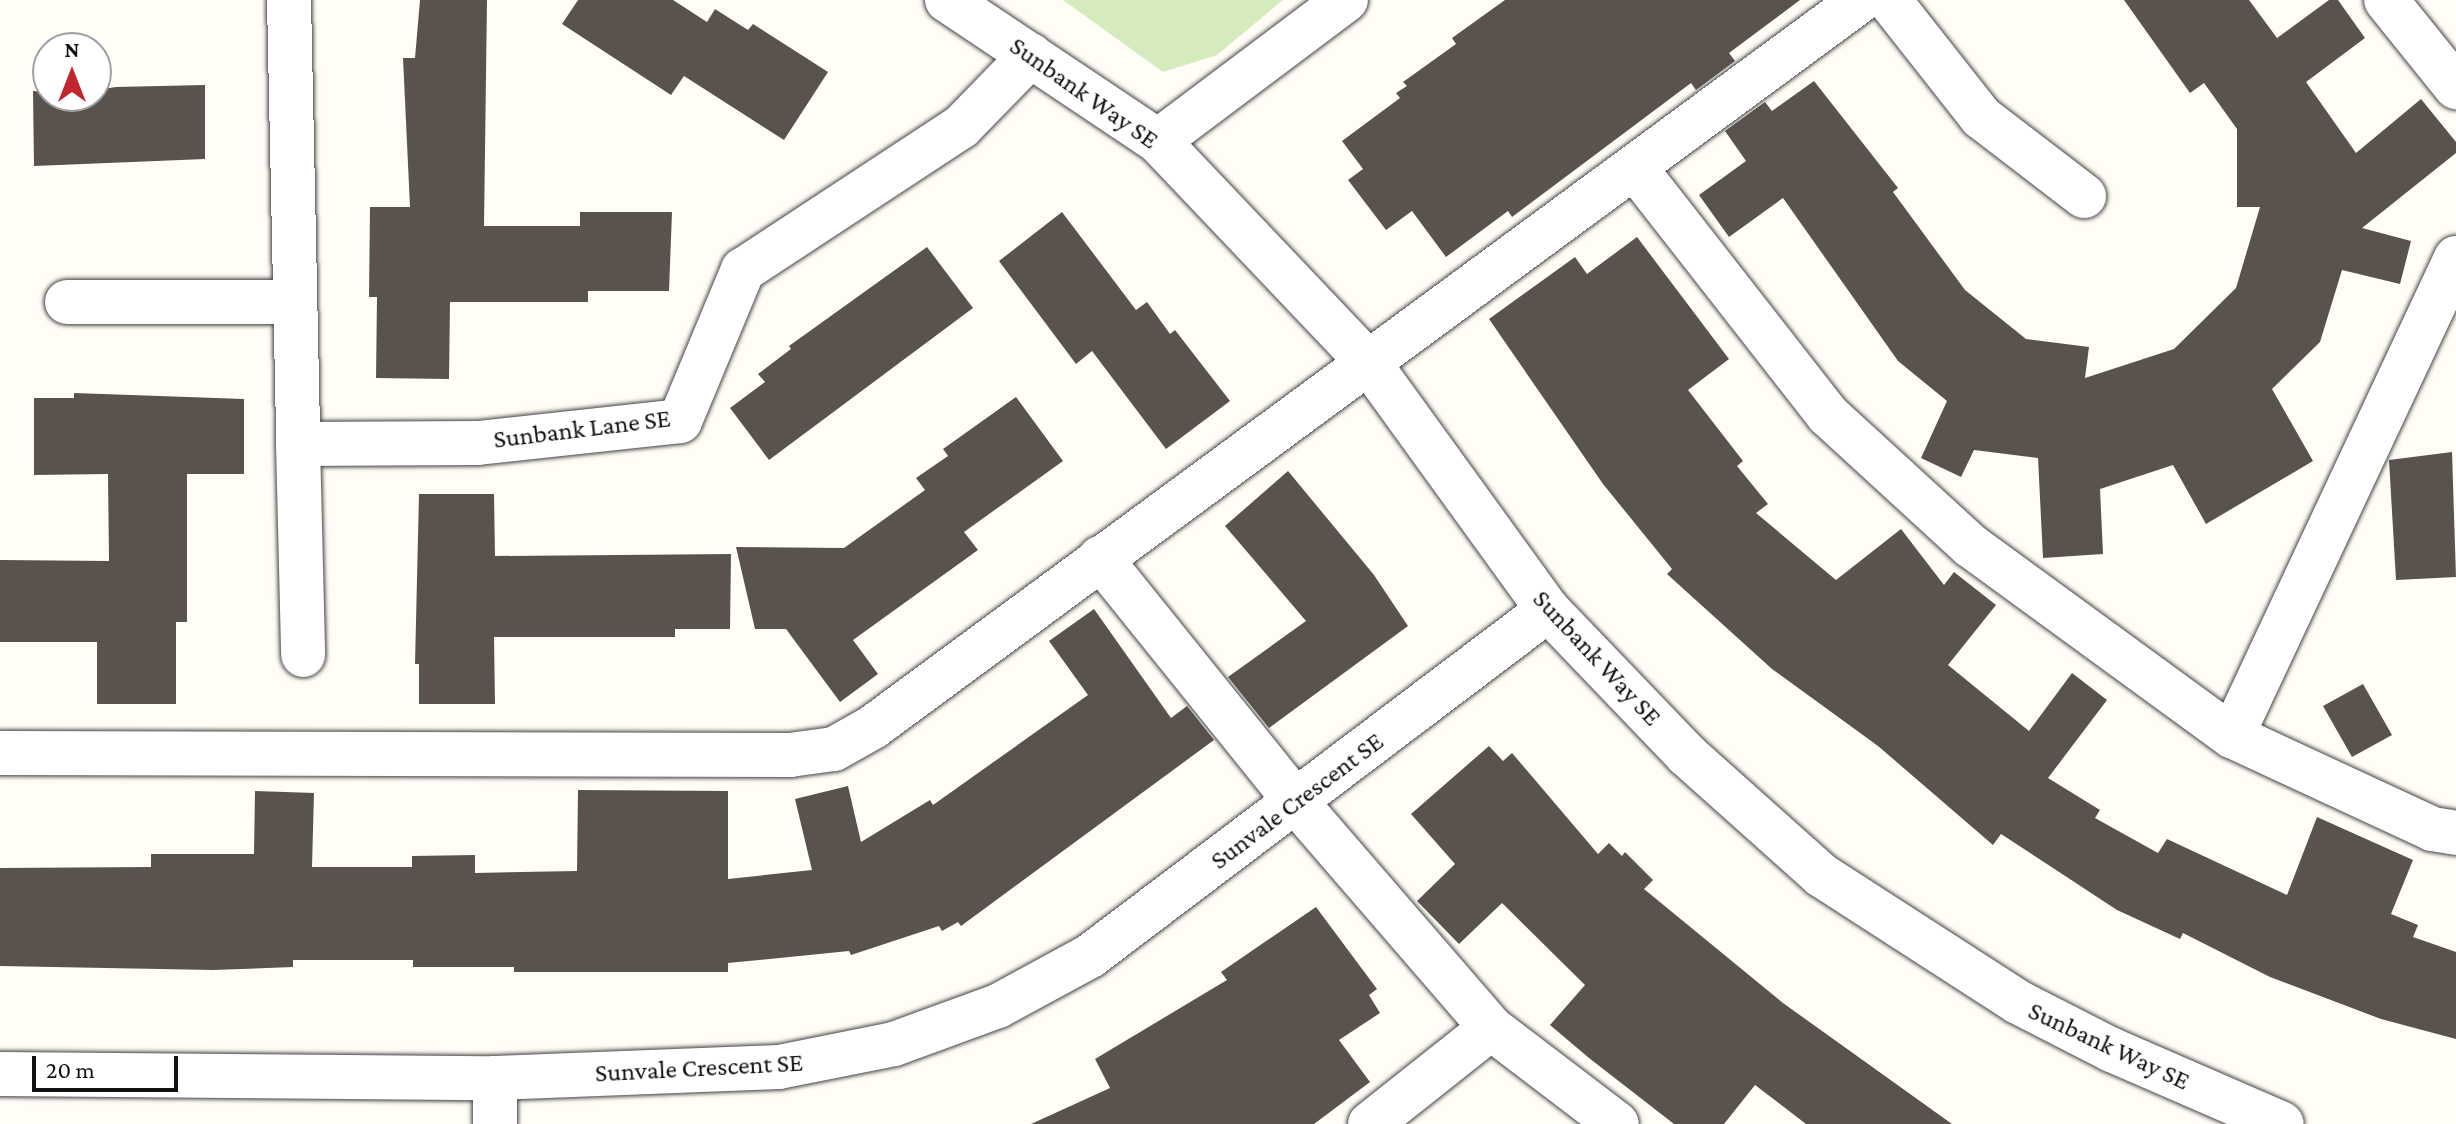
<!DOCTYPE html>
<style>
body{margin:0}
#map{position:relative;width:2456px;height:1124px;overflow:hidden;background:#fffdf5;font-family:"Crimson Pro",serif}
div>[style]{position:absolute}
.green>*{inset:0;background:#d5ebbd}
.building>*{inset:0;background:#5a524d}
.roads{filter:drop-shadow(0 0 2px #444) drop-shadow(0 0 2px #444)}
.minor>*{height:44px;margin:-22px;padding:0 22px;transform-origin:22px;border-radius:22px;background:#fff}
span{translate:-50% -50%;white-space:nowrap;text-align:center;line-height:1.15;-webkit-text-stroke:8px #fff;paint-order:stroke}
.street-label{font-size:26px;color:#111}
.north{position:absolute;left:32px;top:32px;width:80px;height:80px;box-sizing:border-box;background:#fff;border:2px solid #a0a0a0;border-radius:50%;rotate:0deg;font-size:22px;font-weight:700;line-height:32px;text-align:center;color:#111}
.north::after{content:'';display:block;margin:auto;width:28px;height:36px;background:#c4262e;clip-path:polygon(50% 0,100% 100%,50% 72%,0 100%)}
.scale{position:absolute;left:32px;top:1056px;width:146px;height:36px;box-sizing:border-box;border:4px solid #111;border-top:0;padding-left:10px;font-size:24px;line-height:28px;white-space:nowrap;color:#111;-webkit-text-stroke:6px #fff;paint-order:stroke}
</style>
<div id="map">
<div class="green">
<div style="clip-path:polygon(1063px 0,1283px 0,1217px 55px,1163px 72px)"></div>
</div>
<div class="building">
<div style="clip-path:polygon(420px 0,487px 0,484px 226px,580px 226px,580px 212px,672px 212px,669px 291px,588px 291px,588px 302px,450px 302px,449px 379px,376px 378px,377px 297px,369px 297px,370px 207px,410px 207px,403px 58px,415px 58px)"></div>
<div style="clip-path:polygon(578px 0,673px 0,707px 22px,715px 9px,748px 30px,753px 24px,828px 72px,784px 140px,684px 76px,671px 95px,562px 24px)"></div>
<div style="clip-path:polygon(1505px 0,1800px 0,1729px 53px,1735px 61px,1696px 90px,1691px 83px,1512px 217px,1508px 211px,1446px 257px,1412px 211px,1386px 230px,1348px 180px,1363px 169px,1342px 141px,1400px 98px,1396px 93px,1407px 86px,1403px 82px,1456px 44px,1452px 38px)"></div>
<div style="clip-path:polygon(2124px 0,2249px 0,2277px 38px,2329px 0,2338px 0,2365px 38px,2306px 82px,2356px 153px,2421px 99px,2456px 142px,2456px 153px,2362px 228px,2411px 241px,2400px 284px,2342px 270px,2320px 342px,2272px 389px,2313px 461px,2206px 524px,2173px 465px,2100px 489px,2103px 554px,2043px 558px,2038px 458px,1974px 450px,1961px 477px,1921px 458px,1947px 401px,1898px 361px,1783px 198px,1729px 237px,1699px 195px,1746px 161px,1725px 131px,1765px 102px,1772px 111px,1814px 81px,1898px 188px,1893px 192px,1965px 290px,2026px 339px,2089px 347px,2085px 378px,2174px 349px,2236px 288px,2260px 207px,2237px 207px,2237px 129px,2204px 83px,2190px 93px)"></div>
<div style="clip-path:polygon(205px 85px,205px 159px,34px 166px,33px 91px,96px 96px,96px 90px,116px 87px)"></div>
<div style="clip-path:polygon(1062px 212px,1136px 310px,1147px 302px,1170px 334px,1175px 330px,1230px 401px,1166px 449px,1092px 351px,1076px 364px,999px 261px)"></div>
<div style="clip-path:polygon(1637px 237px,1729px 359px,1688px 390px,1743px 461px,1737px 466px,1768px 504px,1756px 513px,1836px 580px,1901px 529px,1944px 585px,1954px 572px,1996px 605px,1948px 665px,2029px 731px,2072px 673px,2107px 700px,2048px 778px,2100px 810px,2095px 818px,2158px 853px,2167px 839px,2287px 895px,2317px 817px,2413px 860px,2391px 914px,2418px 925px,2413px 937px,2456px 952px,2456px 1039px,2381px 1019px,2270px 977px,2183px 933px,2180px 939px,2117px 910px,2001px 834px,1993px 845px,1878px 746px,1772px 669px,1667px 574px,1672px 569px,1603px 484px,1489px 319px,1575px 257px,1587px 274px)"></div>
<div style="clip-path:polygon(927px 247px,973px 308px,769px 460px,730px 408px,765px 382px,758px 374px,791px 349px,789px 346px)"></div>
<div style="clip-path:polygon(74px 393px,244px 399px,244px 474px,187px 474px,187px 622px,176px 622px,176px 704px,97px 704px,97px 642px,0 642px,0 560px,109px 561px,108px 474px,34px 475px,34px 398px,74px 398px)"></div>
<div style="clip-path:polygon(1016px 397px,1063px 461px,964px 532px,978px 550px,853px 640px,878px 674px,840px 702px,786px 629px,755px 629px,736px 547px,844px 548px,925px 490px,916px 478px,948px 456px,943px 449px)"></div>
<div style="clip-path:polygon(2452px 452px,2456px 577px,2396px 580px,2389px 460px)"></div>
<div style="clip-path:polygon(1288px 471px,1374px 575px,1408px 626px,1269px 728px,1228px 677px,1306px 621px,1225px 526px)"></div>
<div style="clip-path:polygon(419px 494px,494px 494px,495px 556px,731px 554px,730px 629px,675px 629px,675px 637px,494px 637px,495px 704px,419px 704px,419px 664px,415px 664px)"></div>
<div style="clip-path:polygon(1094px 609px,1171px 718px,1187px 706px,1214px 740px,961px 926px,958px 922px,942px 931px,939px 926px,851px 955px,849px 951px,728px 963px,728px 972px,514px 972px,514px 967px,413px 967px,413px 960px,293px 960px,293px 967px,213px 970px,0 966px,0 868px,151px 867px,151px 854px,254px 854px,255px 791px,314px 793px,312px 867px,412px 867px,412px 856px,475px 855px,475px 873px,577px 871px,578px 790px,728px 791px,728px 879px,812px 870px,795px 799px,848px 786px,861px 842px,930px 800px,933px 805px,1088px 695px,1049px 641px)"></div>
<div style="clip-path:polygon(2363px 684px,2392px 735px,2352px 757px,2323px 706px)"></div>
<div style="clip-path:polygon(1489px 746px,1503px 761px,1512px 753px,1598px 854px,1609px 843px,1622px 856px,1625px 852px,1653px 880px,1644px 889px,1783px 1003px,1952px 1124px,1806px 1124px,1755px 1085px,1724px 1124px,1674px 1124px,1589px 1058px,1550px 1025px,1585px 985px,1502px 903px,1459px 944px,1417px 901px,1455px 864px,1411px 814px)"></div>
<div style="clip-path:polygon(1316px 907px,1377px 989px,1369px 995px,1380px 1013px,1339px 1040px,1370px 1082px,1314px 1124px,1031px 1124px,1110px 1088px,1095px 1059px,1227px 980px,1221px 972px)"></div>
</div>
<div class="roads">
<div class="minor">
<div style="left:289px;top:0;width:444px;rotate:88.8deg"></div>
<div style="left:298px;top:444px;width:180px;rotate:-0.3deg"></div>
<div style="left:478px;top:443px;width:203px;rotate:-6.2deg"></div>
<div style="left:680px;top:421px;width:164px;rotate:-67.4deg"></div>
<div style="left:743px;top:270px;width:261px;rotate:-33.3deg"></div>
<div style="left:961px;top:127px;width:100px;rotate:-45.8deg"></div>
<div style="left:947px;top:0;width:254px;rotate:33.8deg"></div>
<div style="left:1158px;top:141px;width:306px;rotate:46.5deg"></div>
<div style="left:1369px;top:363px;width:305px;rotate:54.1deg"></div>
<div style="left:1548px;top:610px;width:201px;rotate:46.2deg"></div>
<div style="left:1687px;top:755px;width:180px;rotate:41.8deg"></div>
<div style="left:1821px;top:875px;width:234px;rotate:32.8deg"></div>
<div style="left:2018px;top:1002px;width:106px;rotate:27.1deg"></div>
<div style="left:2112px;top:1050px;width:185px;rotate:23.5deg"></div>
<div style="left:1889px;top:0;width:149px;rotate:51.8deg"></div>
<div style="left:1981px;top:117px;width:130px;rotate:37.5deg"></div>
<div style="left:2386px;top:0;width:112px;rotate:51.2deg"></div>
<div style="left:1158px;top:141px;width:235px;rotate:-36.9deg"></div>
<div style="left:1635px;top:168px;width:313px;rotate:52deg"></div>
<div style="left:1828px;top:415px;width:194px;rotate:42.5deg"></div>
<div style="left:1971px;top:546px;width:323px;rotate:36.1deg"></div>
<div style="left:2232px;top:736px;width:221px;rotate:24.9deg"></div>
<div style="left:2432px;top:829px;width:24px;rotate:9deg"></div>
<div style="left:67px;top:302px;width:227px"></div>
<div style="left:298px;top:444px;width:211px;rotate:88.6deg"></div>
<div style="left:1100px;top:558px;width:313px;rotate:51.2deg"></div>
<div style="left:1296px;top:802px;width:298px;rotate:49.2deg"></div>
<div style="left:1491px;top:1028px;width:158px;rotate:37.3deg"></div>
<div style="left:2232px;top:736px;width:528px;rotate:-64.89deg"></div>
<div style="left:0;top:753px;width:790px;rotate:0.15deg"></div>
<div style="left:790px;top:755px;width:44px;rotate:-7.8deg"></div>
<div style="left:834px;top:749px;width:45px;rotate:-29.4deg"></div>
<div style="left:873px;top:727px;width:1227px;rotate:-36.35deg"></div>
<div style="left:0;top:1074px;width:495px;rotate:0.5deg"></div>
<div style="left:495px;top:1078px;width:284px;rotate:-2.2deg"></div>
<div style="left:779px;top:1067px;width:117px;rotate:-11.3deg"></div>
<div style="left:894px;top:1044px;width:111px;rotate:-20.1deg"></div>
<div style="left:998px;top:1006px;width:105px;rotate:-28.5deg"></div>
<div style="left:1090px;top:956px;width:574px;rotate:-37.07deg"></div>
<div style="left:495px;top:1078px;width:46px;rotate:90deg"></div>
<div style="left:1370px;top:1124px;width:154px;rotate:-38.4deg"></div>
</div>
</div>
<div class="street-label">
<span style="left:1084px;top:93px;rotate:35deg">Sunbank Way SE</span>
<span style="left:582px;top:429px;rotate:-7deg">Sunbank Lane SE</span>
<span style="left:1597px;top:658px;rotate:47deg">Sunbank Way SE</span>
<span style="left:1297px;top:801px;rotate:-37deg">Sunvale Crescent SE</span>
<span style="left:2109px;top:1046px;rotate:25deg">Sunbank Way SE</span>
<span style="left:699px;top:1068px;rotate:-3deg">Sunvale Crescent SE</span>
</div>
<div class="north">N</div>
<div class="scale">20 m</div>
</div>
